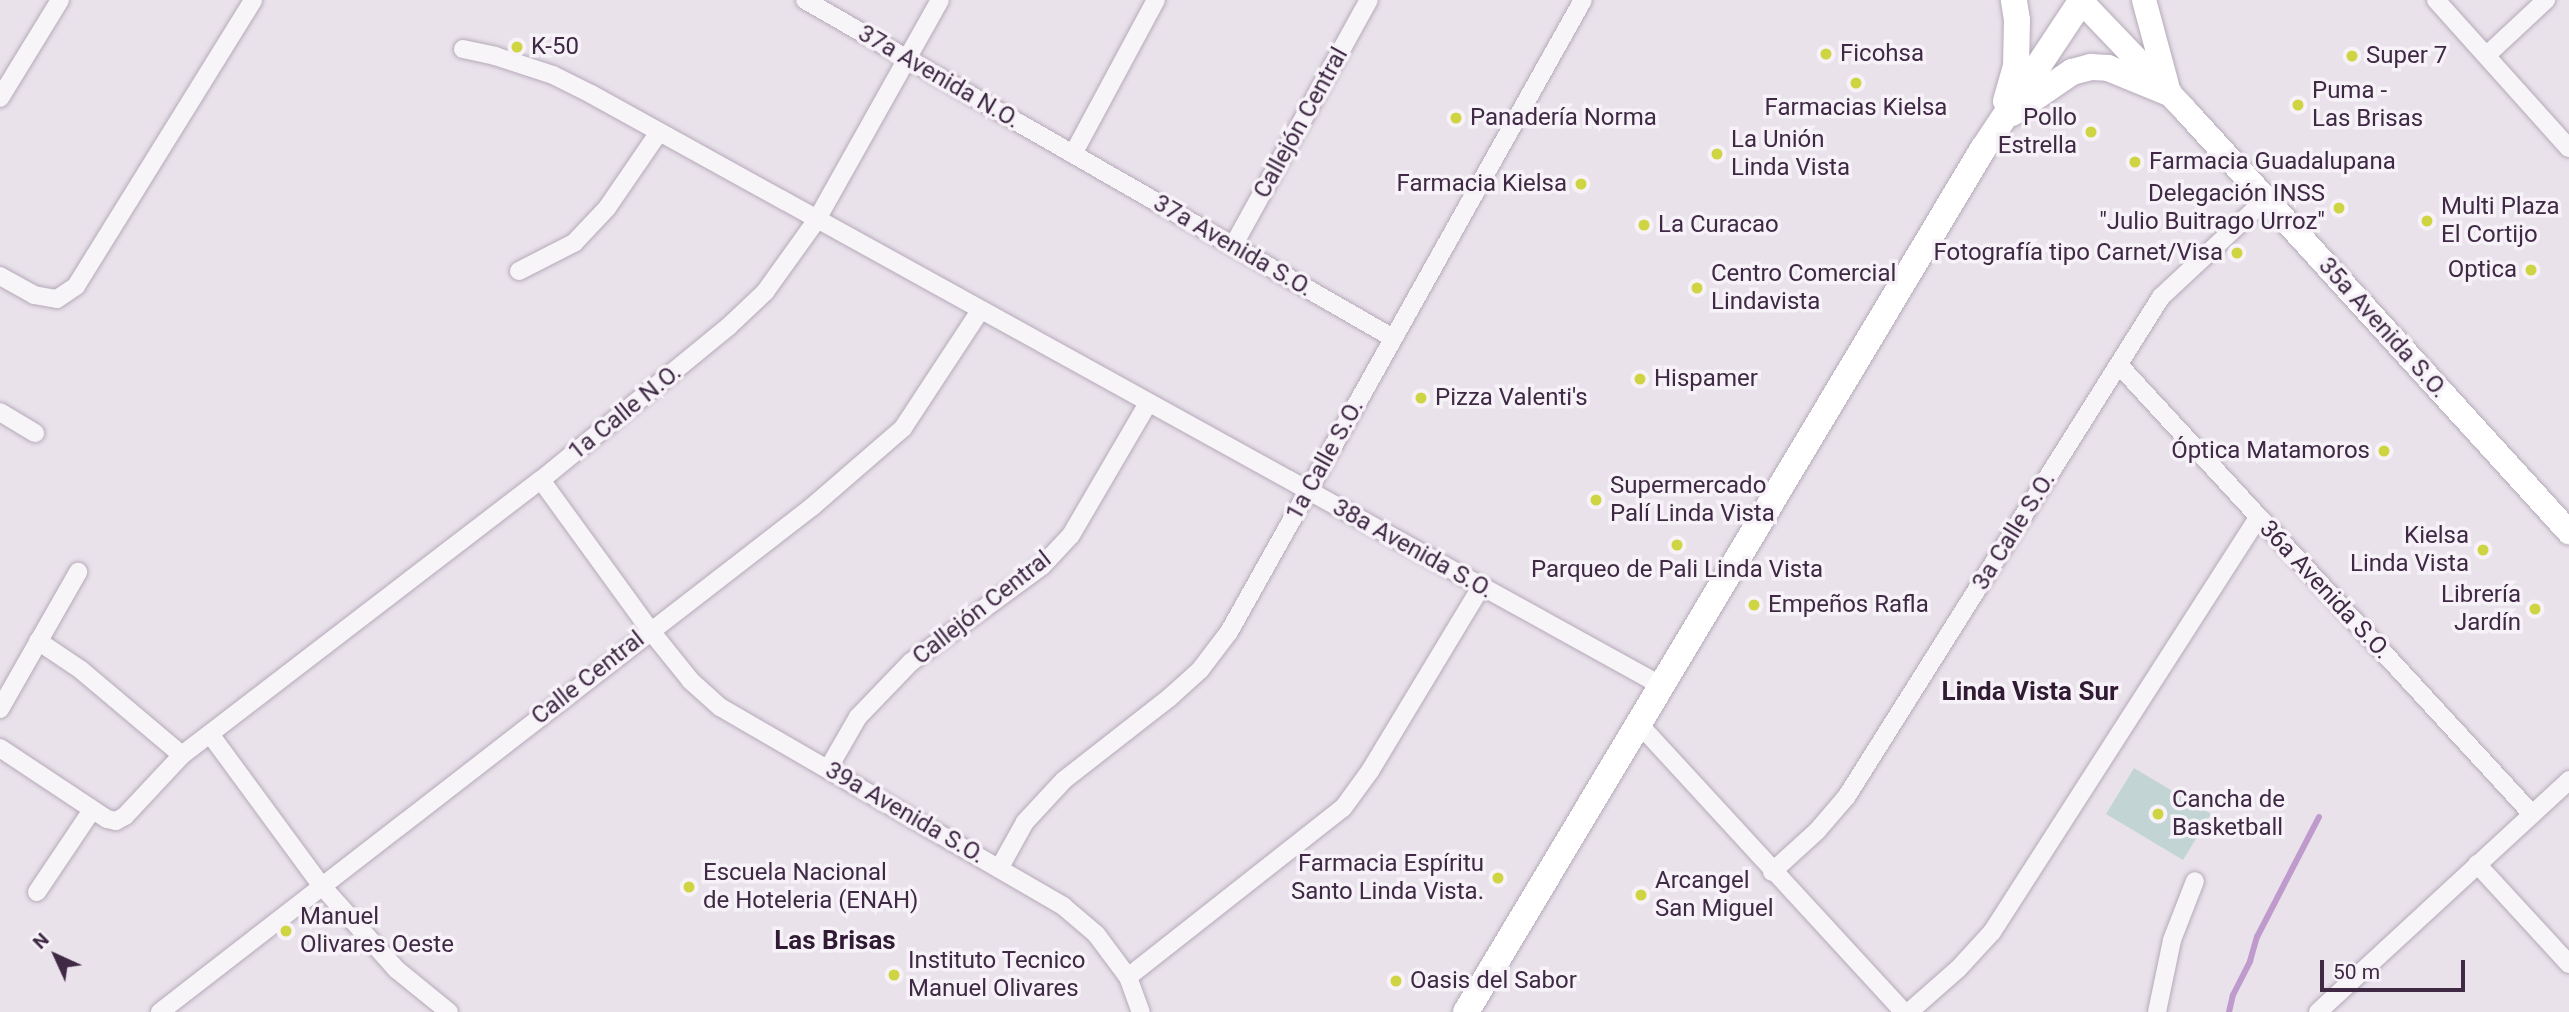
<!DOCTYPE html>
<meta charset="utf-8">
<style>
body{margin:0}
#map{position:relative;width:2569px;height:1012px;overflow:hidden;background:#e9e2eb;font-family:Roboto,sans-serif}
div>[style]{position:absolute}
.green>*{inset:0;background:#c2d5d4}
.stream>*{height:6px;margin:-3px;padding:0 3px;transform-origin:3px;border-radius:3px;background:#be9bcc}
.roads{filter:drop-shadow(0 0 2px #b6aab9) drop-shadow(0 0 2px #b6aab9)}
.minor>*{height:18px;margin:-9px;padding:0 9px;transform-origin:9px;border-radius:9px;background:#f8f5f9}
.secondary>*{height:24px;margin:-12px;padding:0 12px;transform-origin:12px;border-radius:12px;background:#fff}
.primary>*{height:26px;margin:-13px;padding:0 13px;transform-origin:13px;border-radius:13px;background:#fff}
.dots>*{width:19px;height:19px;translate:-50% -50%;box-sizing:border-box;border:4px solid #f6f2f8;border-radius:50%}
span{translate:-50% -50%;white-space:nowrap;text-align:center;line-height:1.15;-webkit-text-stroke:7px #f6f2f8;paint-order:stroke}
.poi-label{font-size:24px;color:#3f2944}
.left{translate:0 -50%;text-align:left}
.right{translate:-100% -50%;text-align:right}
.street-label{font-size:24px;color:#3f2944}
.neighbourhood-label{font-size:26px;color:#311b34;font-weight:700}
.north{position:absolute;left:21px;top:921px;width:70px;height:70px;-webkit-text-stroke:5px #f6f2f8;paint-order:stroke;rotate:315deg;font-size:19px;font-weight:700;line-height:28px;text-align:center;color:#3f2944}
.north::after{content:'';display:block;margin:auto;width:24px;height:32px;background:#3f2944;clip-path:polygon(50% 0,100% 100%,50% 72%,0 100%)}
.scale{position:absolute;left:2320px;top:960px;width:145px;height:32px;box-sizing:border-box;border:4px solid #3f2944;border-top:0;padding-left:9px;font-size:21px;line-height:24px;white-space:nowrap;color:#3f2944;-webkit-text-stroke:5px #f6f2f8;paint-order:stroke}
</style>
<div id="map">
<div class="green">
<div style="clip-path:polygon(2134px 768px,2211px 814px,2183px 860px,2106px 814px)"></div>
</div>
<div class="stream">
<div style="left:2229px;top:1012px;width:17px;rotate:-77deg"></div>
<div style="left:2233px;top:995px;width:38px;rotate:-63deg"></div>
<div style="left:2250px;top:961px;width:25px;rotate:-74deg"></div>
<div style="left:2257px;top:937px;width:135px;rotate:-62.7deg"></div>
</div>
<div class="roads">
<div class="minor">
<div style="left:805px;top:0;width:678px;rotate:29.89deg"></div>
<div style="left:2436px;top:0;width:199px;rotate:48.1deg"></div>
<div style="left:463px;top:49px;width:33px;rotate:12deg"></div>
<div style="left:495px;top:56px;width:61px;rotate:18.1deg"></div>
<div style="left:553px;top:75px;width:42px;rotate:26.6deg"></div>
<div style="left:591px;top:94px;width:1224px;rotate:28.93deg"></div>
<div style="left:2487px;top:55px;width:81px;rotate:-43deg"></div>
<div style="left:0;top:98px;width:115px;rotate:-58.5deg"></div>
<div style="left:1073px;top:154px;width:175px;rotate:-61.7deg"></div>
<div style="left:1233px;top:246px;width:281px;rotate:-61.1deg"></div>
<div style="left:519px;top:271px;width:62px;rotate:-27deg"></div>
<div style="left:574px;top:243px;width:48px;rotate:-46.7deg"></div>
<div style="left:607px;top:208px;width:92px;rotate:-55.6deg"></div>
<div style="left:0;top:276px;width:39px;rotate:29deg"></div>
<div style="left:34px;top:295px;width:23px;rotate:10deg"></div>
<div style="left:57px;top:299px;width:23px;rotate:-34deg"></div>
<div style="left:76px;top:286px;width:336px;rotate:-58.2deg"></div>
<div style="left:2119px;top:365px;width:610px;rotate:47.39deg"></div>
<div style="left:0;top:412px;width:41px;rotate:31deg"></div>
<div style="left:541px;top:480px;width:185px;rotate:54deg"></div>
<div style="left:650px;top:630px;width:65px;rotate:51.2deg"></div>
<div style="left:691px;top:681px;width:39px;rotate:42deg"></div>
<div style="left:720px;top:707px;width:397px;rotate:30.1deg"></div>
<div style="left:1063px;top:906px;width:43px;rotate:40.3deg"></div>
<div style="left:1096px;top:934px;width:54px;rotate:53.3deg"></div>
<div style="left:1128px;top:977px;width:37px;rotate:70deg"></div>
<div style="left:38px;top:641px;width:52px;rotate:34deg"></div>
<div style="left:81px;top:670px;width:132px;rotate:40.1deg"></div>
<div style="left:0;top:709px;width:158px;rotate:-60.3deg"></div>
<div style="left:1639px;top:724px;width:391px;rotate:47.4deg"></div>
<div style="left:210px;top:734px;width:187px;rotate:53.7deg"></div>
<div style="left:321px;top:885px;width:113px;rotate:48.2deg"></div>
<div style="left:396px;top:969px;width:68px;rotate:39.1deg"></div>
<div style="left:0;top:748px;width:128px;rotate:33.6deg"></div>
<div style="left:107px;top:819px;width:9px;rotate:13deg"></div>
<div style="left:116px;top:821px;width:10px;rotate:-29deg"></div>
<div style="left:125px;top:816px;width:83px;rotate:-46.9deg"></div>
<div style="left:182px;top:755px;width:452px;rotate:-37.5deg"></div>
<div style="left:541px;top:480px;width:242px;rotate:-39.3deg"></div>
<div style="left:728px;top:327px;width:51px;rotate:-43.4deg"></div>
<div style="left:765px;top:292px;width:87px;rotate:-54.3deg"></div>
<div style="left:816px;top:221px;width:253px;rotate:-60.7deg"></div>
<div style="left:828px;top:769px;width:60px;rotate:-60deg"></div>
<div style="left:858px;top:717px;width:76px;rotate:-46.1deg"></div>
<div style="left:911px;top:662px;width:162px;rotate:-36.2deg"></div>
<div style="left:1042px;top:566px;width:42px;rotate:-46.9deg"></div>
<div style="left:1071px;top:535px;width:153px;rotate:-59.7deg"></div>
<div style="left:2477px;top:864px;width:136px;rotate:47.4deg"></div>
<div style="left:1000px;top:867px;width:51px;rotate:-60.9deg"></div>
<div style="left:1025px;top:822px;width:57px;rotate:-47.1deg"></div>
<div style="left:1064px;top:780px;width:133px;rotate:-38deg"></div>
<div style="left:1169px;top:698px;width:42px;rotate:-42.1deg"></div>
<div style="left:1200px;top:670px;width:48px;rotate:-52.7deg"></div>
<div style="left:1229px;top:632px;width:724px;rotate:-60.75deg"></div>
<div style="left:1772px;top:872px;width:61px;rotate:-42.3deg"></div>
<div style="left:1817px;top:831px;width:46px;rotate:-49.4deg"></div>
<div style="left:1847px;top:796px;width:590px;rotate:-57.82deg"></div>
<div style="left:2161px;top:297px;width:144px;rotate:-43deg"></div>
<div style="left:37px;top:892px;width:99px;rotate:-56.1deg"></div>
<div style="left:1128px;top:977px;width:273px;rotate:-38.2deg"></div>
<div style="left:1343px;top:808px;width:46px;rotate:-53.9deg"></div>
<div style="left:1370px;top:771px;width:215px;rotate:-58.9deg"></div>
<div style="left:160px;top:1012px;width:826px;rotate:-37.77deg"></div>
<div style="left:813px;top:506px;width:119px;rotate:-40.9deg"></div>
<div style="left:903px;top:428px;width:140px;rotate:-56.7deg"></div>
<div style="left:1909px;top:1012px;width:65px;rotate:-41.3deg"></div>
<div style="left:1958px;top:969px;width:50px;rotate:-47.4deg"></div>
<div style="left:1992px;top:932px;width:493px;rotate:-57.3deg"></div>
<div style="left:2157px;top:1012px;width:74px;rotate:-78.2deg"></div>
<div style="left:2172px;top:940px;width:63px;rotate:-68.7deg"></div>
<div style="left:2318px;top:1012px;width:342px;rotate:-42.7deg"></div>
</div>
<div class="secondary">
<div style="left:2080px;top:0;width:152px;rotate:46.3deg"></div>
<div style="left:2185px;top:110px;width:571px;rotate:47.7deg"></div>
<div style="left:2144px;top:0;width:88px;rotate:74.9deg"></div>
</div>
<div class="primary">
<div style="left:2006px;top:101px;width:35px;rotate:-74deg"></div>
<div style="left:2016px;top:67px;width:47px;rotate:-88.8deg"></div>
<div style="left:2017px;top:20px;width:20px;rotate:-99deg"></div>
<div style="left:2012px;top:113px;width:73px;rotate:-34.3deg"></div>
<div style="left:2072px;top:72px;width:20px;rotate:-15deg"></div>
<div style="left:2091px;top:67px;width:17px;rotate:3deg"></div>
<div style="left:2108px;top:68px;width:66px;rotate:22.3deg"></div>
<div style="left:1466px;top:1012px;width:1006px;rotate:-59.08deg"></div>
<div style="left:1983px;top:149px;width:179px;rotate:-56.4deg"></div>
</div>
</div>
<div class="dots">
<div style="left:517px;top:47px;background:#cfd542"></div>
<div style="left:1826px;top:54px;background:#cfd542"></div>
<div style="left:2352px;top:56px;background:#cfd542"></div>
<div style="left:1856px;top:83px;background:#cfd542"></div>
<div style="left:2298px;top:105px;background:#cfd542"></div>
<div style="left:1456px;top:118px;background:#cfd542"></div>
<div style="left:2091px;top:132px;background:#cfd542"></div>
<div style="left:1717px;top:154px;background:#cfd542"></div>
<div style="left:2135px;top:162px;background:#cfd542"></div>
<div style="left:1581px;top:184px;background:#cfd542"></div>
<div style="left:2339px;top:208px;background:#cfd542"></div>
<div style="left:2427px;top:221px;background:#cfd542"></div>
<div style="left:1644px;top:225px;background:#cfd542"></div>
<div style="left:2237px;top:253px;background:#cfd542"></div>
<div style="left:2531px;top:270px;background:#cfd542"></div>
<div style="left:1697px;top:288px;background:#cfd542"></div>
<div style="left:1640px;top:379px;background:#cfd542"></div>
<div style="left:1421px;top:398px;background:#cfd542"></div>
<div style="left:2384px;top:451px;background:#cfd542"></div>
<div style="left:1596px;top:500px;background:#cfd542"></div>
<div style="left:1677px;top:545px;background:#cfd542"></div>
<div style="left:2483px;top:550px;background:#cfd542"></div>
<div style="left:1754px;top:605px;background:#cfd542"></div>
<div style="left:2535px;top:609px;background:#cfd542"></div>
<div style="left:2158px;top:814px;background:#cfd542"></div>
<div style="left:1498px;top:878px;background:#cfd542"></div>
<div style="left:689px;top:887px;background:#cfd542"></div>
<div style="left:1641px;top:895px;background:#cfd542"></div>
<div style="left:286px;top:931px;background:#cfd542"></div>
<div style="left:894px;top:975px;background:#cfd542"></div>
<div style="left:1396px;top:981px;background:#cfd542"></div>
</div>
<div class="poi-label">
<span class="left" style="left:531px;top:47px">K-50</span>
<span class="left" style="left:1840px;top:54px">Ficohsa</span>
<span class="left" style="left:2366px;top:56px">Super 7</span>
<span class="left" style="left:2312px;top:105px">Puma -<br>Las Brisas</span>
<span style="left:1856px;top:108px">Farmacias Kielsa</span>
<span class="left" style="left:1470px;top:118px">Panadería Norma</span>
<span class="right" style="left:2077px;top:132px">Pollo<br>Estrella</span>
<span class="left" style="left:1731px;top:154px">La Unión<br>Linda Vista</span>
<span class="left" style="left:2149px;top:162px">Farmacia Guadalupana</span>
<span class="right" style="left:1567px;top:184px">Farmacia Kielsa</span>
<span class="right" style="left:2325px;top:208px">Delegación INSS<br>"Julio Buitrago Urroz"</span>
<span class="left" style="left:2441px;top:221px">Multi Plaza<br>El Cortijo</span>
<span class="left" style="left:1658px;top:225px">La Curacao</span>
<span class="right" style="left:2223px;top:253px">Fotografía tipo Carnet/Visa</span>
<span class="right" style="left:2517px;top:270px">Optica</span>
<span class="left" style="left:1711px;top:288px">Centro Comercial<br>Lindavista</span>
<span class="left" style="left:1654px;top:379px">Hispamer</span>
<span class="left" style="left:1435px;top:398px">Pizza Valenti's</span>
<span class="right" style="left:2370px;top:451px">Óptica Matamoros</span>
<span class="left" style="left:1610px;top:500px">Supermercado<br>Palí Linda Vista</span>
<span class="right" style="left:2469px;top:550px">Kielsa<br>Linda Vista</span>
<span style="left:1677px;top:570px">Parqueo de Pali Linda Vista</span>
<span class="right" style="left:2521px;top:609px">Librería<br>Jardín</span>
<span class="left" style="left:1768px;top:605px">Empeños Rafla</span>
<span class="left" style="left:2172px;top:814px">Cancha de<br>Basketball</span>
<span class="right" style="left:1484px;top:878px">Farmacia Espíritu<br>Santo Linda Vista.</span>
<span class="left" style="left:703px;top:887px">Escuela Nacional<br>de Hoteleria (ENAH)</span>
<span class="left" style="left:1655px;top:895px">Arcangel<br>San Miguel</span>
<span class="left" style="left:300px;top:931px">Manuel<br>Olivares Oeste</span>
<span class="left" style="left:908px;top:975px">Instituto Tecnico<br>Manuel Olivares</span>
<span class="left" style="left:1410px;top:981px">Oasis del Sabor</span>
</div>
<div class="street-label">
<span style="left:939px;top:77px;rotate:30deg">37a Avenida N.O.</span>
<span style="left:1301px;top:123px;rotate:-61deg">Callejón Central</span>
<span style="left:1233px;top:246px;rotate:30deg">37a Avenida S.O.</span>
<span style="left:2383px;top:328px;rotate:48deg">35a Avenida S.O.</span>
<span style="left:625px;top:412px;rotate:-39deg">1a Calle N.O.</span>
<span style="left:1325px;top:460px;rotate:-61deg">1a Calle S.O.</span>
<span style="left:2014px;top:531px;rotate:-58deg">3a Calle S.O.</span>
<span style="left:1413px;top:549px;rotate:29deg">38a Avenida S.O.</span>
<span style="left:2325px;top:590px;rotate:47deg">36a Avenida S.O.</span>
<span style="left:982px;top:608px;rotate:-38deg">Callejón Central</span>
<span style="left:588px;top:678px;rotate:-38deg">Calle Central</span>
<span style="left:905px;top:813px;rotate:30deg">39a Avenida S.O.</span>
</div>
<div class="neighbourhood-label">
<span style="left:2030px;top:692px">Linda Vista Sur</span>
<span style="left:835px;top:941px">Las Brisas</span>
</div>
<div class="north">N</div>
<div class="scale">50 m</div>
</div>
